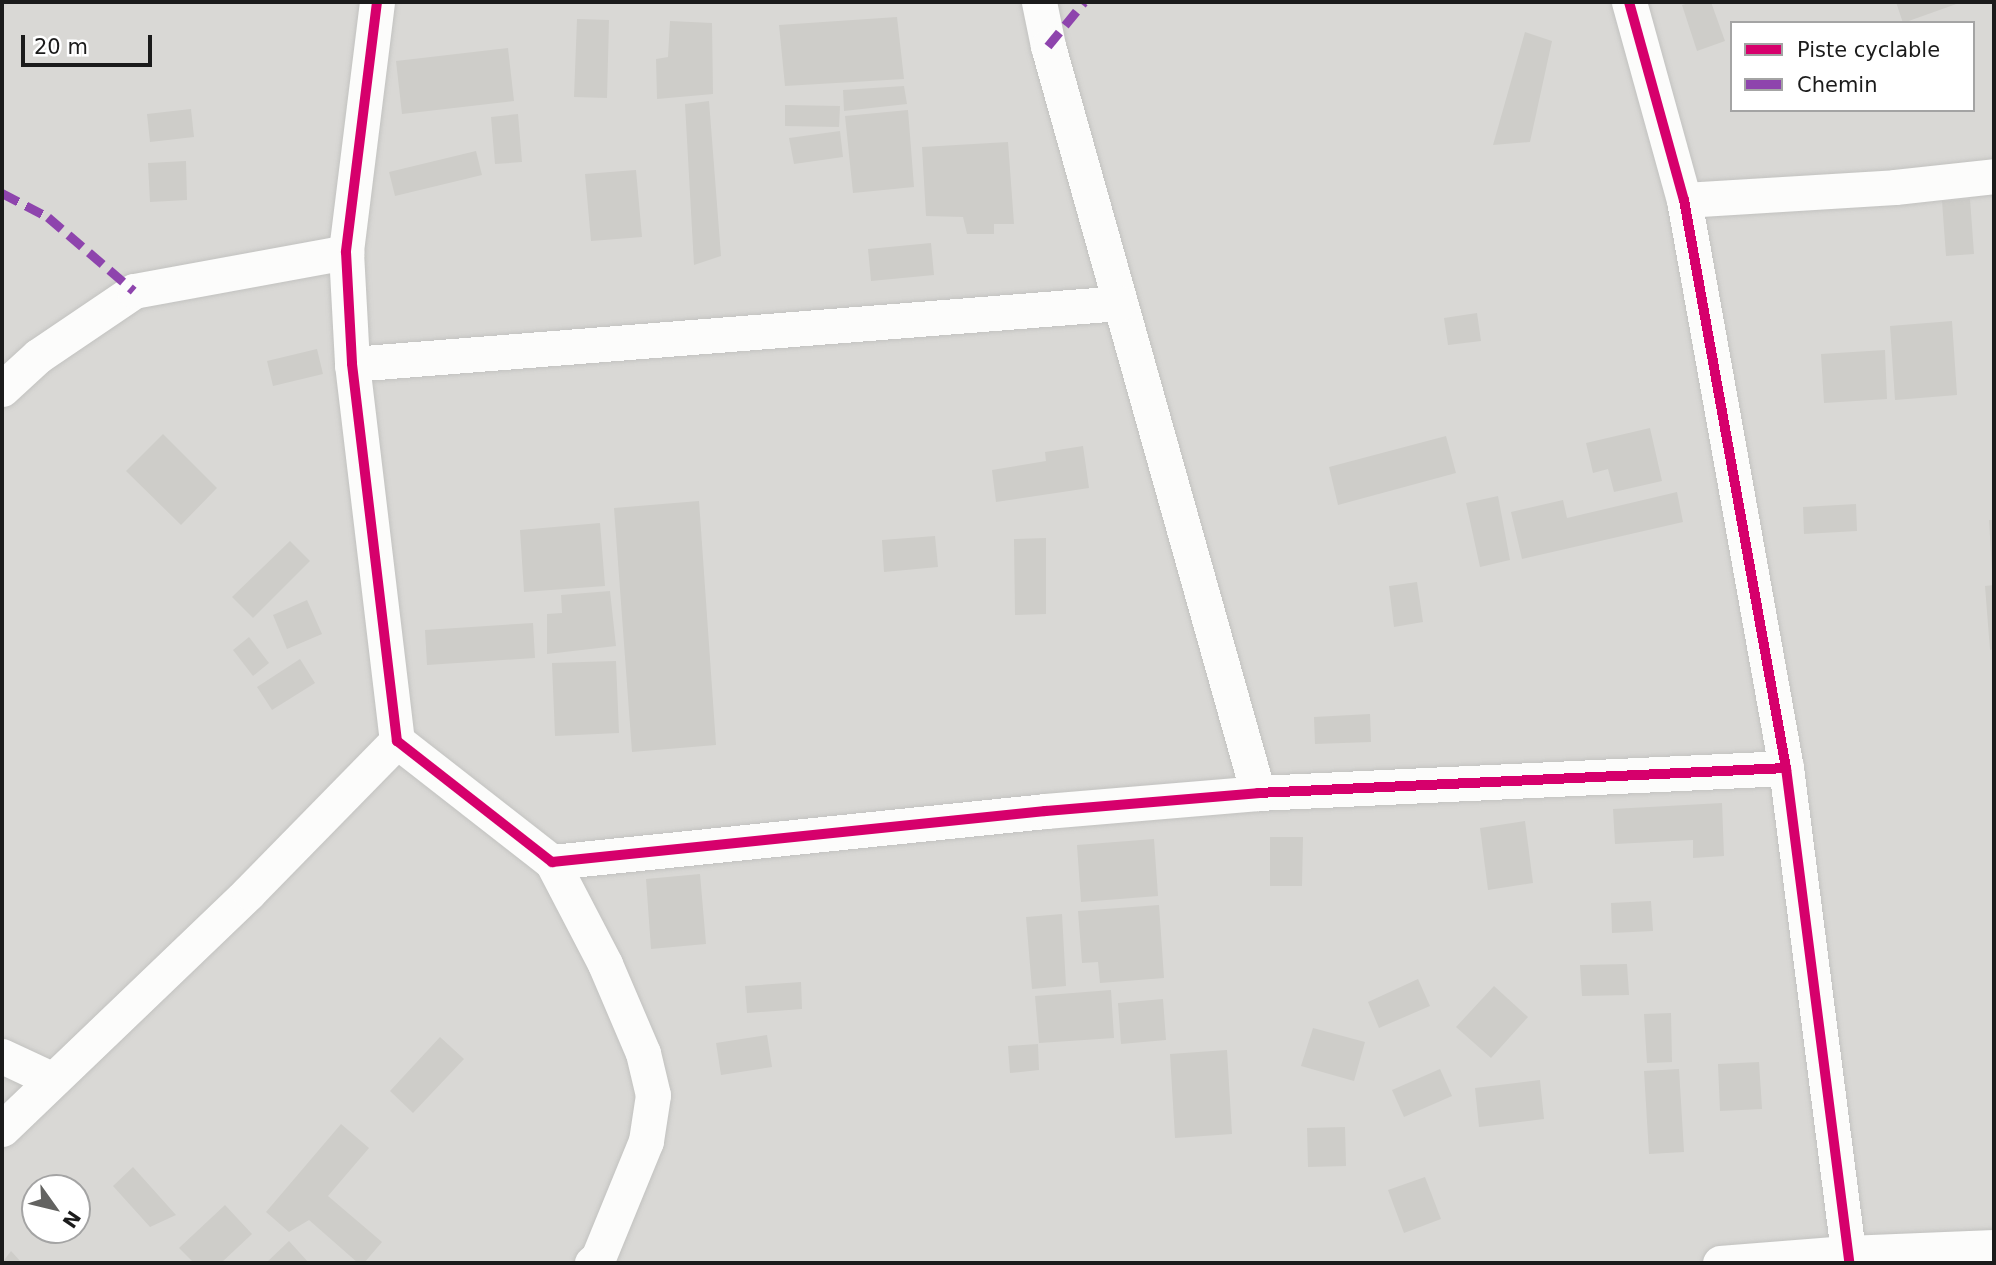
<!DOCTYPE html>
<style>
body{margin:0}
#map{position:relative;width:1996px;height:1265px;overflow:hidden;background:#eae9e4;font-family:"DejaVu Sans",sans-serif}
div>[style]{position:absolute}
.residential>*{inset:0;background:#d9d8d5}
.building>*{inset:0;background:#cecdc9}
.roads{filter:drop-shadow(0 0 2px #c2c2c0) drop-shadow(0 0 2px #c2c2c0)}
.street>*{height:35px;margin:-17.5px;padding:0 17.5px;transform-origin:17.5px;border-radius:17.5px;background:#fcfcfb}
.quiet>*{height:9px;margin-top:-4.5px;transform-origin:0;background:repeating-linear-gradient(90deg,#8e44ad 0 18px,transparent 0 27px)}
.cycleway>*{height:10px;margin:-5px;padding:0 5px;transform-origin:5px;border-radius:5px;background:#d6006c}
span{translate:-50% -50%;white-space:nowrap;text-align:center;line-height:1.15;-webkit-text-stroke:6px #fff;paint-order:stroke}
.frame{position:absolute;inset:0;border:4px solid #1b1b1b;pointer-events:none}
.legend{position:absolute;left:1730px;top:21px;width:245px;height:91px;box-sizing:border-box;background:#fff;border:2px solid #a4a4a4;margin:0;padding:9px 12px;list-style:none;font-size:21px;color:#1b1b1b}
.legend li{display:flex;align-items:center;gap:14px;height:35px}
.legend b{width:35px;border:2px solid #a4a4a4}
.north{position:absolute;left:21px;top:1174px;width:70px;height:70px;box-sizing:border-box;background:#fff;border:2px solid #a4a4a4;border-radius:50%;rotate:124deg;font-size:19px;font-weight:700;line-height:28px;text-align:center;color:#1b1b1b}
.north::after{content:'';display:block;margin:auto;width:24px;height:32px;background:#636361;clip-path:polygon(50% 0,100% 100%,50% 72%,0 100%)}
.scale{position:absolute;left:21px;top:35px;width:131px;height:32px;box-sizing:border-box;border:4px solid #1b1b1b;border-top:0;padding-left:9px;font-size:21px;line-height:24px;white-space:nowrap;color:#1b1b1b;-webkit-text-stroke:5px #fff;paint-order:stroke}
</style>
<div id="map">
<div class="residential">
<div style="clip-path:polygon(evenodd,2px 2px,1994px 2px,1994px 1263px,2px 1263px,2px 2px,1732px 23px,1973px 23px,1973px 110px,1732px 110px,1732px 23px,2px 2px,35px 1188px,77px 1188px,77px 1230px,35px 1230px,35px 1188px)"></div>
</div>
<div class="building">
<div style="clip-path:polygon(1692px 2px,1711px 2px,1725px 41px,1697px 51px,1682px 5px)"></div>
<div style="clip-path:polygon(1896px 2px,1962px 2px,1903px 23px)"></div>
<div style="clip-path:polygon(897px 17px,904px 79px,785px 86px,779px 25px)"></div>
<div style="clip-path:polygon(577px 19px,609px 20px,607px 98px,574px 97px)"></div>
<div style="clip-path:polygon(670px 21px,712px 23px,713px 94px,657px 99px,656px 59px,668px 57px)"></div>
<div style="clip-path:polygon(1525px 32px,1552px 41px,1530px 142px,1493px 145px)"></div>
<div style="clip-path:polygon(508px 48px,514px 101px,402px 114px,396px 61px)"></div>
<div style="clip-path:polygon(904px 86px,907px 104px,844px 111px,843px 90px)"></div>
<div style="clip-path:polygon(709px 101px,721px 256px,694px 265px,685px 104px)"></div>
<div style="clip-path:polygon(785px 105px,840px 106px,839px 127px,785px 126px)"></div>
<div style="clip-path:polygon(191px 109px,194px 137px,150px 142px,147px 114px)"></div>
<div style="clip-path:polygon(908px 110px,914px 187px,853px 193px,845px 116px)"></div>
<div style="clip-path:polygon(518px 114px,522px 162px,495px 164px,491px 117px)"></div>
<div style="clip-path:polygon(840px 131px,843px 157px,794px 164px,789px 138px)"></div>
<div style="clip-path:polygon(1008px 142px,1014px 224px,994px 224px,994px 234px,967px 234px,963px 217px,926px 216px,922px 147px)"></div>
<div style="clip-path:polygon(476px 151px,482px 175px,395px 196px,389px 172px)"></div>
<div style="clip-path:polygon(186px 161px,187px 200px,150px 202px,148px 163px)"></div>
<div style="clip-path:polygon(636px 170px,642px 237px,591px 241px,585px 174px)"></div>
<div style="clip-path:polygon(1970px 199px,1974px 254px,1946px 256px,1942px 201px)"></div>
<div style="clip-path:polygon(931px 243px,934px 275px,871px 281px,868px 249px)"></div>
<div style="clip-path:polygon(1477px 313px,1481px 341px,1448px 345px,1444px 318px)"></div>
<div style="clip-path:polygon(1952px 321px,1957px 395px,1895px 400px,1890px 326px)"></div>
<div style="clip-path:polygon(317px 349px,323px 374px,273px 386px,267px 361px)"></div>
<div style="clip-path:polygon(1885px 350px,1887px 399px,1824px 403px,1821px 354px)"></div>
<div style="clip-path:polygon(1650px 428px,1662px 481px,1614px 492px,1608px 469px,1593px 473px,1586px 443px)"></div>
<div style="clip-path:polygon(163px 434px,217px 488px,181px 525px,126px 471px)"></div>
<div style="clip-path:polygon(1446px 436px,1456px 473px,1338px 505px,1329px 467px)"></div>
<div style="clip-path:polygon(1083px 446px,1089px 488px,996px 502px,992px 470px,1046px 461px,1045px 452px)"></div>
<div style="clip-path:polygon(1677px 492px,1683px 522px,1522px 559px,1511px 512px,1563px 500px,1567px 518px)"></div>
<div style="clip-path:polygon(1498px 496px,1510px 560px,1480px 567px,1466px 503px)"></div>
<div style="clip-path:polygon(699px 501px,716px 745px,632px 752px,614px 508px)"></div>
<div style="clip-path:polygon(1856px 504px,1857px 531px,1804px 534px,1803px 507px)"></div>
<div style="clip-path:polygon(1989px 520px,1994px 520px,1994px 570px,1992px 570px)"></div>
<div style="clip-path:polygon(600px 523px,605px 586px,524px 592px,520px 530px)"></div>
<div style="clip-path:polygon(935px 536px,938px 567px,884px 572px,882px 540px)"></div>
<div style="clip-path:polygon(1046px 538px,1046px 614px,1015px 615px,1014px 539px)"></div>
<div style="clip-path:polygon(290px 541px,310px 561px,253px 618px,232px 597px)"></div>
<div style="clip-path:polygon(1417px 582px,1423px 622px,1394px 627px,1389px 586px)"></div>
<div style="clip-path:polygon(1994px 585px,1994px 649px,1990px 650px,1985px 586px)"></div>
<div style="clip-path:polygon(610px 591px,616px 646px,547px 654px,547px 614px,562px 613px,561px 595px)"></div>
<div style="clip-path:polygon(307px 600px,322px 634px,287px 649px,273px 615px)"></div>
<div style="clip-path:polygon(533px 623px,535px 658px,427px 665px,425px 630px)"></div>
<div style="clip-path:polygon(249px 637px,269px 663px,253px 676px,233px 650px)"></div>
<div style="clip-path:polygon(300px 659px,315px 683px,272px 710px,257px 687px)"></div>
<div style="clip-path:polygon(616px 661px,619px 733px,555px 736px,552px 663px)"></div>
<div style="clip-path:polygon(1370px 714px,1371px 742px,1315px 744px,1314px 717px)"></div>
<div style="clip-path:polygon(1722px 803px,1724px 856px,1693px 858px,1693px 840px,1615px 844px,1613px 809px)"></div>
<div style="clip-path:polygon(1525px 821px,1533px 883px,1488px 890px,1480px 828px)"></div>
<div style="clip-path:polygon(1270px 837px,1303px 837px,1302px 886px,1270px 886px)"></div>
<div style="clip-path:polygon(1154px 839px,1158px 896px,1081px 902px,1077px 845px)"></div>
<div style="clip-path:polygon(700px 874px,706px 944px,651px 949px,646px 879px)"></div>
<div style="clip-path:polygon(1651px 901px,1653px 931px,1612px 933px,1611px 903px)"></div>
<div style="clip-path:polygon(1159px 905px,1164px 978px,1100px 983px,1098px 962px,1082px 963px,1078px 911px)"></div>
<div style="clip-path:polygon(1062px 914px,1066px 986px,1032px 989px,1026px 917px)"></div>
<div style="clip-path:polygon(1627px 964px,1629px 995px,1582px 996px,1580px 965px)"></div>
<div style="clip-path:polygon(1418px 979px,1430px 1006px,1379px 1028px,1368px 1002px)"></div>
<div style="clip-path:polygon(801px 982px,802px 1009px,747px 1013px,745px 986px)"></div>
<div style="clip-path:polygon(1494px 986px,1528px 1017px,1491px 1058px,1456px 1027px)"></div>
<div style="clip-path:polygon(1111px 990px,1114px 1038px,1039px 1043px,1035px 996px)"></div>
<div style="clip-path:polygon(1163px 999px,1166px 1040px,1121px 1044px,1118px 1003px)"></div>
<div style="clip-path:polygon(1671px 1013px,1672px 1062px,1647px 1063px,1644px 1014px)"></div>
<div style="clip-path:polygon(1313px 1028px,1365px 1042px,1354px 1081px,1301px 1066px)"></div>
<div style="clip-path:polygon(767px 1035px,772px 1067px,721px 1075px,716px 1043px)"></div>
<div style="clip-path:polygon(440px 1037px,464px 1059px,413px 1113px,390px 1091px)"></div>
<div style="clip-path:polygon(1038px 1044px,1039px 1070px,1010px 1073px,1008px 1046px)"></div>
<div style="clip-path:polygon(1227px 1050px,1232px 1134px,1175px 1138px,1170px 1054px)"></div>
<div style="clip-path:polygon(1759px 1062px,1762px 1109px,1720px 1111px,1718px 1064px)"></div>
<div style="clip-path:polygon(1440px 1069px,1452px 1096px,1404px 1117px,1392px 1090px)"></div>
<div style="clip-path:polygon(1679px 1069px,1684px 1152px,1649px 1154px,1644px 1071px)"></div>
<div style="clip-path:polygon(1540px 1080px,1544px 1119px,1479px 1127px,1475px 1088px)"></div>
<div style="clip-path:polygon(341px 1124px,369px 1148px,328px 1196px,382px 1242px,364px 1263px,358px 1263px,309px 1220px,289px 1232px,266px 1212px)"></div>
<div style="clip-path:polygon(1345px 1127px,1346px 1166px,1308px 1167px,1307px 1128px)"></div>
<div style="clip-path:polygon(133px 1167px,176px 1215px,150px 1227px,113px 1186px)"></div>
<div style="clip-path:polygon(1425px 1177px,1441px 1219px,1404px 1233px,1388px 1190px)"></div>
<div style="clip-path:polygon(225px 1205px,252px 1234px,221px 1263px,194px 1263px,179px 1248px)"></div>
<div style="clip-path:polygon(289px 1241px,309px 1263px,266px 1263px)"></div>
<div style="clip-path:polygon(11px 1251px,22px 1263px,2px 1263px)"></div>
</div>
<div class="roads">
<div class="street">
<div style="left:377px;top:2px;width:252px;rotate:97.1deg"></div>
<div style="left:346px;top:252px;width:112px;rotate:86.9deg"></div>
<div style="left:352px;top:364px;width:380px;rotate:83.2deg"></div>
<div style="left:397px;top:741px;width:197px;rotate:38deg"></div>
<div style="left:552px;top:862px;width:496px;rotate:-5.9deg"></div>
<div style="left:1045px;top:811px;width:214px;rotate:-4.8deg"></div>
<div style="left:1258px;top:793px;width:529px;rotate:-2.71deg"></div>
<div style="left:1039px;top:2px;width:45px;rotate:78.4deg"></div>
<div style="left:1048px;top:46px;width:776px;rotate:74.3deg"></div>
<div style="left:1629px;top:2px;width:205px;rotate:74.5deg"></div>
<div style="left:1684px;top:200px;width:577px;rotate:79.82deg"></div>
<div style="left:1786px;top:768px;width:499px;rotate:82.7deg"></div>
<div style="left:1684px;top:200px;width:211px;rotate:-3.5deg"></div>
<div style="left:1895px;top:187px;width:100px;rotate:-6.3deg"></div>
<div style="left:352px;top:364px;width:770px;rotate:-4.54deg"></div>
<div style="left:2px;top:389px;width:49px;rotate:-42.5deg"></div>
<div style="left:38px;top:356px;width:116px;rotate:-34.1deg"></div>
<div style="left:134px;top:291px;width:216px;rotate:-10.4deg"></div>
<div style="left:552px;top:862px;width:115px;rotate:62.5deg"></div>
<div style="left:605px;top:964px;width:97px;rotate:66.9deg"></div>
<div style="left:643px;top:1053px;width:43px;rotate:76.6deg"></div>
<div style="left:653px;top:1095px;width:47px;rotate:98.7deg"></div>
<div style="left:646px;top:1141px;width:126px;rotate:112.3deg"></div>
<div style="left:598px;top:1258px;width:8px;rotate:140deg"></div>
<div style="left:2px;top:1056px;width:54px;rotate:25.1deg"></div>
<div style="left:2px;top:1129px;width:342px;rotate:-43.8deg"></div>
<div style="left:249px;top:892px;width:211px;rotate:-45.6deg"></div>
<div style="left:1720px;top:1263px;width:127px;rotate:-4.5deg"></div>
<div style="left:1847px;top:1253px;width:147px;rotate:-2.3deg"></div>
</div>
</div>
<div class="quiet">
<div style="left:1048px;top:46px;width:57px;rotate:-50.7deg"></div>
<div style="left:2px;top:193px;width:52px;rotate:27.6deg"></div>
<div style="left:48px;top:217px;width:113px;rotate:40.7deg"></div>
</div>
<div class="cycleway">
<div style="left:377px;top:2px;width:252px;rotate:97.1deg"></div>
<div style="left:346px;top:252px;width:112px;rotate:86.9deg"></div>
<div style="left:352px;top:364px;width:380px;rotate:83.2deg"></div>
<div style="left:397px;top:741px;width:197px;rotate:38deg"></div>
<div style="left:552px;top:862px;width:496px;rotate:-5.9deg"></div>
<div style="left:1045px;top:811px;width:214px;rotate:-4.8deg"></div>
<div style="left:1258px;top:793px;width:529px;rotate:-2.71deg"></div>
<div style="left:1629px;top:2px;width:205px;rotate:74.5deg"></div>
<div style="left:1684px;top:200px;width:577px;rotate:79.82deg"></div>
<div style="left:1786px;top:768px;width:499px;rotate:82.7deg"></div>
</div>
<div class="frame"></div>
<ul class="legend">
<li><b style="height:9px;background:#d6006c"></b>Piste cyclable</li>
<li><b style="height:9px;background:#8e44ad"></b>Chemin</li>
</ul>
<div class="north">N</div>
<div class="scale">20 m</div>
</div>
